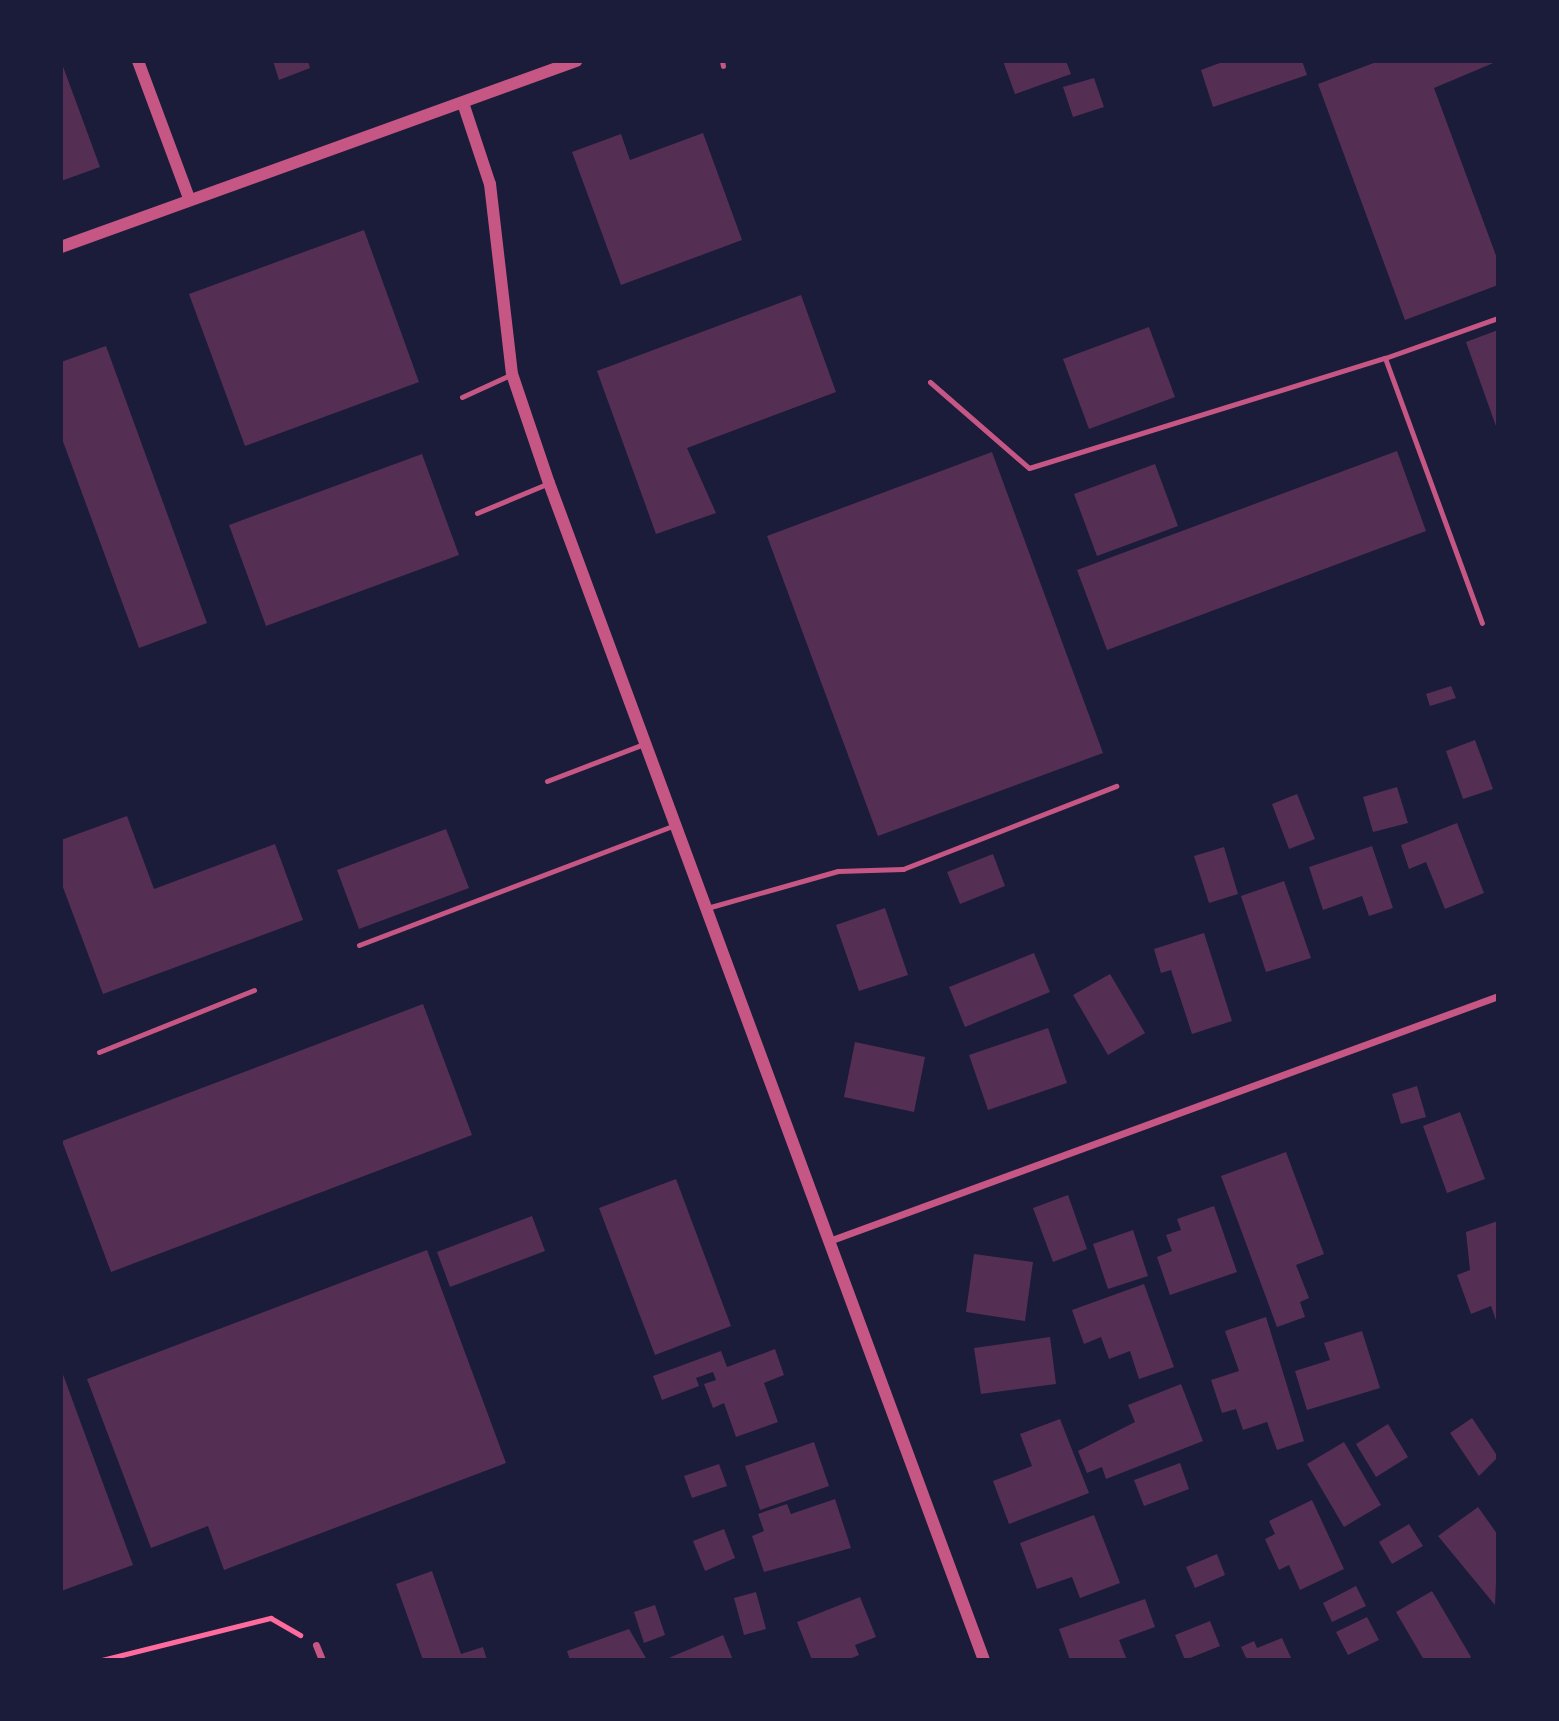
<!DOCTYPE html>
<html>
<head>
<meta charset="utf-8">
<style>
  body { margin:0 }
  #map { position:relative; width:1559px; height:1721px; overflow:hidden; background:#1b1b3a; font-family:"DejaVu Sans",sans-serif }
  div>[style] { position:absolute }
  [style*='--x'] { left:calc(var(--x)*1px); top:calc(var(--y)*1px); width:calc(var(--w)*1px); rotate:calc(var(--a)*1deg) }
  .building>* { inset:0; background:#542f53 }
  .path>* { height:4.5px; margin:-2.25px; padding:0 2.25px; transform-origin:2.25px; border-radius:2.25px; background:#ff6b9d }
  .service>* { height:5px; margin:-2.5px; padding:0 2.5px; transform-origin:2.5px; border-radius:2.5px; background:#c65784 }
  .minor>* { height:7px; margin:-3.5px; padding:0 3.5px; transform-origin:3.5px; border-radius:3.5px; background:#c65784 }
  .tertiary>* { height:12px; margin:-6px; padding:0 6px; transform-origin:6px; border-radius:6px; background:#c65784 }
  span { translate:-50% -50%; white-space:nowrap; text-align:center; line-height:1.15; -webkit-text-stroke:7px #1b1b3a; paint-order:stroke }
  .frame { position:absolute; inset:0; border:63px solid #1b1b3a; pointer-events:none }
</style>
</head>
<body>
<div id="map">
  <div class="building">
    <div style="clip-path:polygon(61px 61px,100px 167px,61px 181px)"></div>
    <div style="clip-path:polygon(273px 61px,308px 61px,310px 68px,279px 80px)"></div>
    <div style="clip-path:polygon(1003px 61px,1066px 61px,1071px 74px,1015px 94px)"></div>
    <div style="clip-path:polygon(1225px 61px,1302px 61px,1307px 75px,1213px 107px,1201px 70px)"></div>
    <div style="clip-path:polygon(1379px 61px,1498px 61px,1434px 88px,1498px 261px,1498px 285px,1405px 320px,1318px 84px)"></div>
    <div style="clip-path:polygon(1094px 78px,1104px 107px,1073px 117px,1063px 87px)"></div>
    <div style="clip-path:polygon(703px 133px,742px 240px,621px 285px,572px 152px,621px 134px,630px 160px)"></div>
    <div style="clip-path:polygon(364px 230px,419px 382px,245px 446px,189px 294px)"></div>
    <div style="clip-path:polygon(801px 295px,836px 392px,687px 448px,716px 513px,656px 534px,597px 371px)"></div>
    <div style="clip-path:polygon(1149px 327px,1175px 397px,1089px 429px,1063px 359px)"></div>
    <div style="clip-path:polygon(1498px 330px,1498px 428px,1497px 429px,1466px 342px)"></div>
    <div style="clip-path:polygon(106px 346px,207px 623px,139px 648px,61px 436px,61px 362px)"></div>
    <div style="clip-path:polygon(1397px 451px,1426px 531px,1107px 650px,1077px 570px)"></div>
    <div style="clip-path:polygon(992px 452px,1103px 753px,878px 836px,767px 536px)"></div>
    <div style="clip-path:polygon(422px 454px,459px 555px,266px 626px,229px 525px)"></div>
    <div style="clip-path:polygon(1155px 464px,1178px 526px,1097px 556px,1074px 494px)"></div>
    <div style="clip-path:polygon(1451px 686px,1456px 698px,1430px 706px,1426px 694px)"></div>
    <div style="clip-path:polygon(1475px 740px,1493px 789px,1463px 799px,1446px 751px)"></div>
    <div style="clip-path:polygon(1397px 787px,1408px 823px,1373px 832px,1363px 797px)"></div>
    <div style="clip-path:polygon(1297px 794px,1315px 839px,1289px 849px,1272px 804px)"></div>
    <div style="clip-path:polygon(127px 816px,154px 889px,275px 844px,303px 920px,103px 994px,61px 882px,61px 840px)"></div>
    <div style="clip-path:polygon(1457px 823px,1484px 893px,1445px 909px,1426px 862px,1409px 869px,1401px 845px)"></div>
    <div style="clip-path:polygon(446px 829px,469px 888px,359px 929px,337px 870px)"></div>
    <div style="clip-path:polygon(1372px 846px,1393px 908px,1369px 916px,1362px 896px,1323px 910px,1309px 867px)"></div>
    <div style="clip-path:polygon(1224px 847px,1238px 894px,1209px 903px,1194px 856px)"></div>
    <div style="clip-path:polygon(993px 854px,1005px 886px,960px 904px,947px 872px)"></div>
    <div style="clip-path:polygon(1284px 881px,1311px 958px,1266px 972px,1241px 896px)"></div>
    <div style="clip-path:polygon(885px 908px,908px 975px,859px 991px,836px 925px)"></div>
    <div style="clip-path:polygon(1204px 933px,1232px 1021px,1192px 1034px,1171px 970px,1161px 973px,1154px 949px)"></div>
    <div style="clip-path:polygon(1034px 953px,1050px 992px,965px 1027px,949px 987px)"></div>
    <div style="clip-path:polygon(1110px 974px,1145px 1033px,1108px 1055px,1073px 995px)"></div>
    <div style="clip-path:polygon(423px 1004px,472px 1135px,111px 1272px,62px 1141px)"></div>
    <div style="clip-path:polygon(1048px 1028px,1067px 1083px,988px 1110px,969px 1055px)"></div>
    <div style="clip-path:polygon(855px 1042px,925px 1057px,914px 1112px,844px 1097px)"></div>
    <div style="clip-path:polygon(1417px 1086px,1426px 1117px,1401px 1124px,1392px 1094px)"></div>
    <div style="clip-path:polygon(1460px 1112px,1485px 1179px,1447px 1193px,1423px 1126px)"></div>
    <div style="clip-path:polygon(1286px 1152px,1324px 1254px,1296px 1265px,1309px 1298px,1300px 1302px,1305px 1317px,1277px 1327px,1221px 1176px)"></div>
    <div style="clip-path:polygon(676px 1179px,731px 1326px,655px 1355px,599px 1208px)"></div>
    <div style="clip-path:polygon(1068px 1195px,1087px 1249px,1053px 1262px,1033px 1208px)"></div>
    <div style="clip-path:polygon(1214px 1206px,1237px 1272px,1170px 1295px,1157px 1257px,1172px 1251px,1166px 1235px,1181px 1230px,1177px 1219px)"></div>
    <div style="clip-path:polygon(532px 1216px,545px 1251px,450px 1287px,437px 1252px)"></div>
    <div style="clip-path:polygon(1498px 1221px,1498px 1323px,1497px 1323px,1491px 1306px,1471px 1314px,1457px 1275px,1470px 1270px,1466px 1232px)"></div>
    <div style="clip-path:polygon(1133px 1230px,1148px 1276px,1108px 1289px,1093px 1244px)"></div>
    <div style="clip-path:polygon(427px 1250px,506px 1463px,224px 1570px,208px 1526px,151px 1548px,87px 1379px)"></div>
    <div style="clip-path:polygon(974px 1254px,1033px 1262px,1025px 1321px,966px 1312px)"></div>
    <div style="clip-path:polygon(1144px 1284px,1174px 1367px,1139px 1379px,1130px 1351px,1109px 1359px,1101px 1337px,1084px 1344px,1072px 1310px)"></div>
    <div style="clip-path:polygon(1266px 1317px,1304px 1441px,1277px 1450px,1267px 1422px,1243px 1430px,1236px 1409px,1222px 1413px,1211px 1380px,1239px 1371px,1225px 1331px)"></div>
    <div style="clip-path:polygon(1362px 1331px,1380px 1388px,1307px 1410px,1295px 1371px,1330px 1360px,1324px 1343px)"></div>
    <div style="clip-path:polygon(1050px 1337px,1056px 1384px,981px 1394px,974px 1348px)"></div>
    <div style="clip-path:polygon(775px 1349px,784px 1375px,764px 1383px,778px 1422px,736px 1437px,724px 1403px,713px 1408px,704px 1384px,716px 1380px,713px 1372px,696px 1378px,699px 1386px,662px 1400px,653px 1376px,721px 1351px,727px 1367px)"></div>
    <div style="clip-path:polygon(61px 1369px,133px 1565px,61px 1591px)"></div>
    <div style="clip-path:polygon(1181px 1384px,1203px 1441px,1106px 1479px,1102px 1467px,1087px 1473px,1078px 1451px,1135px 1422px,1128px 1405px)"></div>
    <div style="clip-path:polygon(1472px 1418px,1498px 1457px,1479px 1476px,1450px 1433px)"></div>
    <div style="clip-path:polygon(1060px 1419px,1089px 1493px,1009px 1524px,993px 1481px,1032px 1466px,1020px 1434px)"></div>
    <div style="clip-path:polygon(1388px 1424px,1408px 1457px,1376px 1477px,1356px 1444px)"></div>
    <div style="clip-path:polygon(814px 1442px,829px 1486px,760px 1510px,745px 1466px)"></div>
    <div style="clip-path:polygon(1344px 1442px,1381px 1505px,1344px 1527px,1307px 1464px)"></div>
    <div style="clip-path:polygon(1180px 1463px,1189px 1489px,1144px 1506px,1134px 1480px)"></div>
    <div style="clip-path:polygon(719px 1464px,727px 1486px,692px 1498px,684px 1476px)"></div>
    <div style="clip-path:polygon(835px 1499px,851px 1548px,764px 1572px,752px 1536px,764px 1531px,758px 1514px,787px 1504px,791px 1514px)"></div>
    <div style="clip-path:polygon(1312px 1500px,1344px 1569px,1300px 1590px,1289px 1565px,1279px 1570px,1265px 1539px,1275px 1534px,1269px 1521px)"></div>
    <div style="clip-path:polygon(1478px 1507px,1498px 1535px,1495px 1605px,1438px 1536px)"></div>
    <div style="clip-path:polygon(1094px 1515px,1120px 1583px,1080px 1598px,1072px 1577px,1037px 1589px,1020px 1543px)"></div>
    <div style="clip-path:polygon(1409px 1524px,1423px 1546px,1392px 1564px,1379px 1542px)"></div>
    <div style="clip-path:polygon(724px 1529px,735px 1558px,705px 1571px,693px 1541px)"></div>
    <div style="clip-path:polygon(1217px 1554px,1225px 1575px,1195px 1588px,1186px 1567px)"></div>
    <div style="clip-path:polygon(432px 1571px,461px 1654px,483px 1647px,487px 1660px,423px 1660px,396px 1584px)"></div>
    <div style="clip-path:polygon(1356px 1586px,1366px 1606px,1332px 1622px,1323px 1603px)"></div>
    <div style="clip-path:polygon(1432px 1591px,1471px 1657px,1467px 1660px,1424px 1660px,1396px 1612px)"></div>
    <div style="clip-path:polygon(756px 1592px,766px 1629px,744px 1635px,734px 1598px)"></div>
    <div style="clip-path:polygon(860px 1597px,876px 1637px,855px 1645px,859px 1655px,847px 1660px,812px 1660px,797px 1622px)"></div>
    <div style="clip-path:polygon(1145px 1599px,1155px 1627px,1119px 1640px,1127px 1660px,1070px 1660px,1059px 1629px)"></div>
    <div style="clip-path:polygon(655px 1605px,665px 1635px,644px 1643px,634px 1612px)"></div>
    <div style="clip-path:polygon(1367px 1617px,1379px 1640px,1348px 1655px,1336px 1632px)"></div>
    <div style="clip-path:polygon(1210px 1621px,1220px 1646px,1185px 1660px,1175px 1635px)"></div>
    <div style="clip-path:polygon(629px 1629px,647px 1660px,570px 1660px,567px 1651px)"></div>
    <div style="clip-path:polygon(723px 1635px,733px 1660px,664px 1660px)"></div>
    <div style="clip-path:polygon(1282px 1638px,1292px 1660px,1247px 1660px,1241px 1647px,1254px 1641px,1257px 1648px)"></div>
  </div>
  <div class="path">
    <div style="--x:102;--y:1660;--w:174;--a:-14"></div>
    <div style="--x:271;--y:1618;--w:34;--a:30"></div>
  </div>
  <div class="service">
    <div style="--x:722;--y:61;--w:5;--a:79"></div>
    <div style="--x:1385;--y:358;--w:120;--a:-19.5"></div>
    <div style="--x:930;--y:382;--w:131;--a:41"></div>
    <div style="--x:1029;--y:468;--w:373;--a:-17.2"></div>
    <div style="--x:1385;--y:358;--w:282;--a:69.9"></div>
    <div style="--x:462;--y:397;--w:55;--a:-24.7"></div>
    <div style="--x:477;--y:513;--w:78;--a:-22.6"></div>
    <div style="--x:547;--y:781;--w:104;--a:-20.9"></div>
    <div style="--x:707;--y:908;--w:136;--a:-15.8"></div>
    <div style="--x:838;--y:871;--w:65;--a:-1.8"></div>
    <div style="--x:903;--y:869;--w:229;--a:-21.3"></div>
    <div style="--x:359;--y:945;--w:338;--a:-20.8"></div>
    <div style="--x:99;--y:1052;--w:167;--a:-21.8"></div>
  </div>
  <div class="minor">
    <div style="--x:829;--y:1241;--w:712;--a:-20.11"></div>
    <div style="--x:316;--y:1645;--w:16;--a:68"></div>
  </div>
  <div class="tertiary">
    <div style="--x:138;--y:61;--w:146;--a:69.6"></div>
    <div style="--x:464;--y:106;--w:82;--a:71.6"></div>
    <div style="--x:490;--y:184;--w:191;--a:83.4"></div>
    <div style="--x:512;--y:374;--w:115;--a:71.3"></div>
    <div style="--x:549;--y:483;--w:1255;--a:69.72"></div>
    <div style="--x:61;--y:247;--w:548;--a:-19.86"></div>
  </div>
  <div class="frame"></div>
</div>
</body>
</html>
